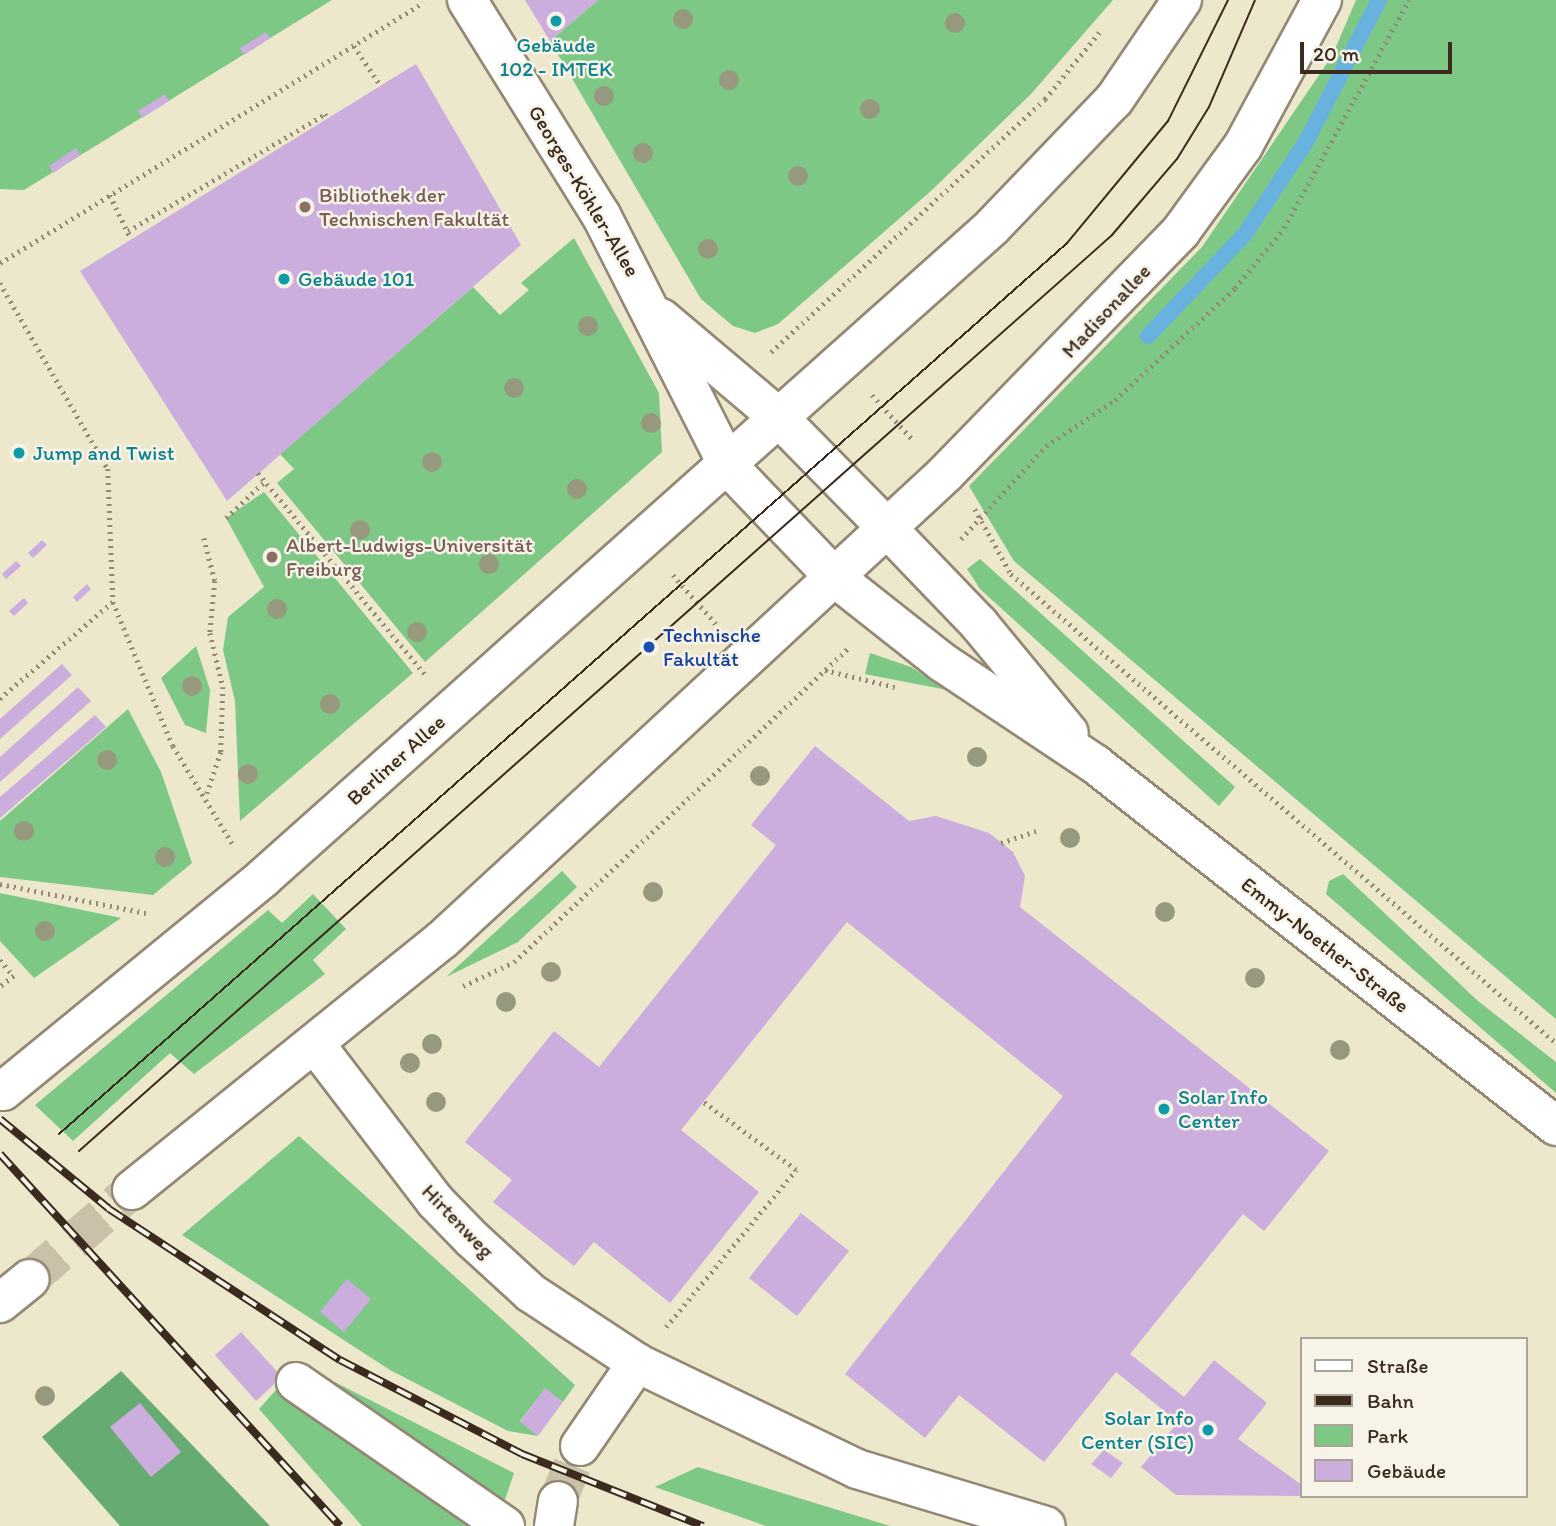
<!DOCTYPE html>
<html>
<head>
<meta charset="utf-8">
<style>
  body { margin:0 }
  #map { position:relative; width:1556px; height:1526px; overflow:hidden; background:#ede7cc; font-family:Itim,sans-serif }
  div>[style] { position:absolute }
  [style*='--x'] { left:calc(var(--x)*1px); top:calc(var(--y)*1px); width:calc(var(--w)*1px); rotate:calc(var(--a)*1deg) }
  .green>* { inset:0; background:#7ec885 }
  .forest>* { inset:0; background:#66ac72 }
  .stream>* { height:16px; margin:-8px; padding:0 8px; transform-origin:8px; border-radius:8px; background:#68b2e0 }
  .building>* { inset:0; background:#cbaedd }
  .minor-tunnel>* { height:38px; margin-top:-19px; transform-origin:0; background:repeating-linear-gradient(90deg,#c9c1a9 0 38px,transparent 0 57px) }
  .major-tunnel>* { height:38px; margin-top:-19px; transform-origin:0; background:repeating-linear-gradient(90deg,#c9c1a9 0 38px,transparent 0 57px) }
  .path>* { height:4.5px; margin-top:-2.25px; transform-origin:0; background:repeating-linear-gradient(90deg,#948875 0 2px,transparent 0 7px) }
  .roads { filter:drop-shadow(2px 0 #948875) drop-shadow(-2px 0 #948875) drop-shadow(0 2px #948875) drop-shadow(0 -2px #948875) }
  .minor>* { height:38px; margin:-19px; padding:0 19px; transform-origin:19px; border-radius:19px; background:#fff }
  .major>* { height:38px; margin:-19px; padding:0 19px; transform-origin:19px; border-radius:19px; background:#fff }
  .tram>* { height:2px; margin:-1px; padding:0 1px; transform-origin:1px; border-radius:1px; background:#3b2a1e }
  .rail>* { height:8px; margin-top:-4px; transform-origin:0; background:repeating-linear-gradient(90deg,#f7f3e8 0 16px,#3b2a1e 0 32px); box-sizing:border-box; border-block:2px solid #3b2a1e }
  .trees>* { width:20px; height:20px; margin:-10px; border-radius:50%; background:#96997d }
  .dots>* { width:19px; height:19px; translate:-50% -50%; box-sizing:border-box; border:4px solid #f7f3e8; border-radius:50% }
  span { translate:-50% -50%; white-space:nowrap; text-align:center; line-height:1.15; -webkit-text-stroke:5px #f7f3e8; paint-order:stroke }
  .culture-label { font-size:21px; color:#0d838f }
  .left { translate:0 -50%; text-align:left }
  .right { translate:-100% -50%; text-align:right }
  .street-label { font-size:21px; color:#3b2a1e }
  .education-label { font-size:21px; color:#785e54 }
  .transit-label { font-size:21px; color:#164399 }
  .legend { position:absolute; left:1300px; top:1337px; width:228px; height:161px; box-sizing:border-box; background:#f7f3e8; border:2px solid #aca397; margin:0; padding:9px 12px; list-style:none; font-size:21px; color:#3b2a1e }
  .legend li { display:flex; align-items:center; gap:14px; height:35px }
  .legend b { width:35px; border:2px solid #aca397 }
  .scale { position:absolute; left:1300px; top:42px; width:152px; height:32px; box-sizing:border-box; border:4px solid #3b2a1e; border-top:0; padding-left:9px; font-size:21px; line-height:24px; white-space:nowrap; color:#3b2a1e; -webkit-text-stroke:5px #f7f3e8; paint-order:stroke }
</style>
</head>
<body>
<div id="map">
  <div class="green">
    <div style="clip-path:polygon(0 0,332px 0,24px 190px,0 189px)"></div>
    <div style="clip-path:polygon(598px 0,1113px 0,1031px 94px,931px 191px,778px 324px,755px 333px,733px 326px,701px 299px,550px 41px)"></div>
    <div style="clip-path:polygon(1356px 0,1556px 0,1556px 1019px,1014px 561px,969px 486px,1202px 247px,1332px 56px)"></div>
    <div style="clip-path:polygon(574px 238px,659px 393px,662px 452px,425px 662px,277px 483px,294px 469px,280px 454px,473px 287px,500px 315px,529px 290px,521px 283px)"></div>
    <div style="clip-path:polygon(264px 492px,413px 673px,240px 821px,235px 701px,223px 650px,228px 617px,264px 587px,226px 518px)"></div>
    <div style="clip-path:polygon(980px 559px,1235px 787px,1219px 806px,980px 589px,967px 569px)"></div>
    <div style="clip-path:polygon(196px 646px,210px 690px,206px 733px,185px 725px,161px 678px)"></div>
    <div style="clip-path:polygon(870px 653px,911px 667px,947px 690px,865px 674px)"></div>
    <div style="clip-path:polygon(128px 709px,161px 772px,192px 863px,153px 895px,0 877px,0 821px)"></div>
    <div style="clip-path:polygon(562px 871px,577px 887px,518px 942px,446px 977px)"></div>
    <div style="clip-path:polygon(1343px 874px,1478px 1001px,1556px 1062px,1556px 1093px,1326px 894px,1329px 881px)"></div>
    <div style="clip-path:polygon(0 893px,121px 918px,34px 978px,0 941px)"></div>
    <div style="clip-path:polygon(313px 894px,346px 929px,313px 960px,325px 974px,194px 1074px,170px 1053px,73px 1141px,35px 1105px,268px 910px,282px 923px)"></div>
    <div style="clip-path:polygon(299px 1136px,575px 1385px,563px 1402px,545px 1389px,520px 1421px,538px 1436px,508px 1431px,390px 1370px,182px 1235px)"></div>
    <div style="clip-path:polygon(299px 1364px,514px 1473px,496px 1526px,362px 1526px,259px 1409px)"></div>
    <div style="clip-path:polygon(698px 1467px,890px 1526px,766px 1526px,655px 1487px)"></div>
  </div>
  <div class="forest">
    <div style="clip-path:polygon(121px 1371px,270px 1526px,120px 1526px,42px 1437px)"></div>
  </div>
  <div class="stream">
    <div style="--x:1148;--y:336;--w:141;--a:-46.4"></div>
    <div style="--x:1245;--y:234;--w:110;--a:-56.5"></div>
    <div style="--x:1306;--y:142;--w:160;--a:-62.8"></div>
  </div>
  <div class="building">
    <div style="clip-path:polygon(525px 0,598px 0,550px 41px)"></div>
    <div style="clip-path:polygon(266px 32px,270px 38px,244px 55px,240px 48px)"></div>
    <div style="clip-path:polygon(416px 64px,521px 245px,227px 501px,80px 271px)"></div>
    <div style="clip-path:polygon(165px 94px,169px 101px,142px 118px,138px 111px)"></div>
    <div style="clip-path:polygon(76px 148px,80px 155px,53px 173px,49px 166px)"></div>
    <div style="clip-path:polygon(42px 540px,47px 545px,33px 558px,28px 553px)"></div>
    <div style="clip-path:polygon(16px 561px,21px 566px,6px 579px,2px 574px)"></div>
    <div style="clip-path:polygon(87px 584px,91px 589px,77px 602px,73px 597px)"></div>
    <div style="clip-path:polygon(24px 598px,28px 603px,14px 616px,9px 611px)"></div>
    <div style="clip-path:polygon(62px 664px,72px 675px,0 739px,0 719px)"></div>
    <div style="clip-path:polygon(78px 687px,91px 701px,0 782px,0 757px)"></div>
    <div style="clip-path:polygon(95px 715px,106px 727px,0 818px,0 797px)"></div>
    <div style="clip-path:polygon(815px 746px,909px 821px,936px 816px,989px 833px,1013px 852px,1025px 876px,1020px 907px,1329px 1151px,1264px 1231px,1243px 1214px,1130px 1354px,1184px 1397px,1214px 1360px,1267px 1403px,1238px 1439px,1302px 1485px,1302px 1496px,1176px 1495px,1141px 1467px,1178px 1422px,1116px 1372px,1044px 1462px,959px 1395px,925px 1438px,845px 1374px,1063px 1096px,847px 922px,681px 1130px,759px 1192px,670px 1303px,594px 1242px,574px 1266px,493px 1202px,512px 1180px,465px 1142px,554px 1031px,599px 1067px,776px 845px,751px 825px)"></div>
    <div style="clip-path:polygon(801px 1213px,849px 1251px,797px 1316px,749px 1278px)"></div>
    <div style="clip-path:polygon(347px 1279px,371px 1299px,344px 1332px,320px 1312px)"></div>
    <div style="clip-path:polygon(241px 1332px,282px 1377px,256px 1401px,215px 1355px)"></div>
    <div style="clip-path:polygon(545px 1388px,563px 1402px,538px 1436px,520px 1422px)"></div>
    <div style="clip-path:polygon(140px 1403px,181px 1452px,151px 1477px,110px 1427px)"></div>
    <div style="clip-path:polygon(1104px 1450px,1123px 1463px,1111px 1478px,1091px 1464px)"></div>
  </div>
  <div class="minor-tunnel">
    <div style="--x:558;--y:1501;--w:59;--a:-68.2"></div>
  </div>
  <div class="major-tunnel">
    <div style="--x:30;--y:1279;--w:135;--a:-41.1"></div>
  </div>
  <div class="path">
    <div style="--x:354;--y:46;--w:48;--a:56"></div>
    <div style="--x:110;--y:195;--w:49;--a:64.5"></div>
    <div style="--x:128;--y:231;--w:229;--a:-30.7"></div>
    <div style="--x:325;--y:114;--w:6;--a:59"></div>
    <div style="--x:0;--y:263;--w:497;--a:-31.6"></div>
    <div style="--x:0;--y:283;--w:215;--a:59.9"></div>
    <div style="--x:108;--y:469;--w:133;--a:87.8"></div>
    <div style="--x:113;--y:602;--w:149;--a:139.4"></div>
    <div style="--x:771;--y:352;--w:373;--a:-42.7"></div>
    <div style="--x:1045;--y:99;--w:90;--a:-50.8"></div>
    <div style="--x:872;--y:395;--w:61;--a:47.7"></div>
    <div style="--x:258;--y:473;--w:261;--a:50.3"></div>
    <div style="--x:975;--y:509;--w:74;--a:61"></div>
    <div style="--x:1011;--y:574;--w:719;--a:40.71"></div>
    <div style="--x:226;--y:518;--w:52;--a:-43.5"></div>
    <div style="--x:204;--y:538;--w:44;--a:75.7"></div>
    <div style="--x:215;--y:581;--w:52;--a:95.5"></div>
    <div style="--x:210;--y:633;--w:56;--a:76.5"></div>
    <div style="--x:223;--y:687;--w:65;--a:91.8"></div>
    <div style="--x:221;--y:752;--w:44;--a:108.4"></div>
    <div style="--x:961;--y:539;--w:126;--a:-47.6"></div>
    <div style="--x:1046;--y:446;--w:83;--a:-33.7"></div>
    <div style="--x:1115;--y:400;--w:164;--a:-43"></div>
    <div style="--x:1235;--y:288;--w:77;--a:-50.8"></div>
    <div style="--x:1284;--y:228;--w:260;--a:-61.3"></div>
    <div style="--x:673;--y:575;--w:65;--a:48.7"></div>
    <div style="--x:113;--y:602;--w:156;--a:67.4"></div>
    <div style="--x:173;--y:746;--w:114;--a:58.7"></div>
    <div style="--x:825;--y:670;--w:72;--a:13.7"></div>
    <div style="--x:1001;--y:843;--w:39;--a:-19"></div>
    <div style="--x:0;--y:884;--w:149;--a:11.2"></div>
    <div style="--x:0;--y:960;--w:21;--a:49"></div>
    <div style="--x:14;--y:976;--w:18;--a:142"></div>
    <div style="--x:463;--y:986;--w:56;--a:-25.2"></div>
    <div style="--x:514;--y:962;--w:461;--a:-43.2"></div>
    <div style="--x:666;--y:1327;--w:204;--a:-50.4"></div>
    <div style="--x:796;--y:1170;--w:115;--a:-143.8"></div>
  </div>
  <div class="roads">
    <div class="minor">
      <div style="--x:467;--y:0;--w:253;--a:58.1"></div>
      <div style="--x:601;--y:215;--w:283;--a:63.1"></div>
      <div style="--x:661;--y:318;--w:153;--a:40.2"></div>
      <div style="--x:886;--y:527;--w:134;--a:46.2"></div>
      <div style="--x:979;--y:624;--w:141;--a:50.5"></div>
      <div style="--x:833;--y:576;--w:139;--a:38.3"></div>
      <div style="--x:942;--y:662;--w:184;--a:33.7"></div>
      <div style="--x:1095;--y:764;--w:586;--a:38.14"></div>
      <div style="--x:315;--y:1044;--w:198;--a:52.6"></div>
      <div style="--x:435;--y:1201;--w:53;--a:45.8"></div>
      <div style="--x:472;--y:1239;--w:80;--a:42.5"></div>
      <div style="--x:531;--y:1293;--w:127;--a:33.4"></div>
      <div style="--x:637;--y:1363;--w:244;--a:25.7"></div>
      <div style="--x:857;--y:1469;--w:197;--a:16.8"></div>
      <div style="--x:296;--y:1382;--w:254;--a:34.6"></div>
      <div style="--x:580;--y:1446;--w:101;--a:-55.5"></div>
      <div style="--x:554;--y:1526;--w:25;--a:-81"></div>
    </div>
    <div class="major">
      <div style="--x:778;--y:417;--w:154;--a:45.5"></div>
      <div style="--x:729;--y:467;--w:151;--a:46.3"></div>
      <div style="--x:3;--y:1091;--w:336;--a:-39.3"></div>
      <div style="--x:263;--y:878;--w:977;--a:-41.76"></div>
      <div style="--x:992;--y:227;--w:176;--a:-46.2"></div>
      <div style="--x:1114;--y:100;--w:121;--a:-55.8"></div>
      <div style="--x:132;--y:1190;--w:398;--a:-38.9"></div>
      <div style="--x:442;--y:940;--w:686;--a:-42.81"></div>
      <div style="--x:945;--y:474;--w:339;--a:-45.8"></div>
      <div style="--x:1181;--y:231;--w:105;--a:-53.9"></div>
      <div style="--x:1243;--y:146;--w:166;--a:-61.6"></div>
      <div style="--x:0;--y:1303;--w:38;--a:-39"></div>
    </div>
  </div>
  <div class="tram">
    <div style="--x:59;--y:1134;--w:1345;--a:-41.47"></div>
    <div style="--x:1067;--y:243;--w:158;--a:-50.4"></div>
    <div style="--x:1168;--y:121;--w:135;--a:-63.6"></div>
    <div style="--x:79;--y:1151;--w:1381;--a:-41.56"></div>
    <div style="--x:1112;--y:235;--w:100;--a:-49.5"></div>
    <div style="--x:1177;--y:159;--w:61;--a:-58.4"></div>
    <div style="--x:1209;--y:107;--w:116;--a:-66.7"></div>
  </div>
  <div class="rail">
    <div style="--x:0;--y:1119;--w:141;--a:39.5"></div>
    <div style="--x:109;--y:1209;--w:276;--a:33.2"></div>
    <div style="--x:340;--y:1360;--w:205;--a:27.3"></div>
    <div style="--x:522;--y:1454;--w:195;--a:21.7"></div>
    <div style="--x:0;--y:1154;--w:504;--a:47.57"></div>
  </div>
  <div class="trees">
    <div style="left:683px;top:19px"></div>
    <div style="left:955px;top:23px"></div>
    <div style="left:729px;top:80px"></div>
    <div style="left:604px;top:96px"></div>
    <div style="left:870px;top:109px"></div>
    <div style="left:643px;top:153px"></div>
    <div style="left:798px;top:176px"></div>
    <div style="left:708px;top:249px"></div>
    <div style="left:588px;top:326px"></div>
    <div style="left:514px;top:388px"></div>
    <div style="left:651px;top:423px"></div>
    <div style="left:432px;top:462px"></div>
    <div style="left:577px;top:489px"></div>
    <div style="left:360px;top:530px"></div>
    <div style="left:489px;top:564px"></div>
    <div style="left:277px;top:609px"></div>
    <div style="left:417px;top:632px"></div>
    <div style="left:192px;top:686px"></div>
    <div style="left:330px;top:704px"></div>
    <div style="left:977px;top:757px"></div>
    <div style="left:107px;top:760px"></div>
    <div style="left:248px;top:774px"></div>
    <div style="left:760px;top:776px"></div>
    <div style="left:24px;top:831px"></div>
    <div style="left:1070px;top:838px"></div>
    <div style="left:165px;top:857px"></div>
    <div style="left:653px;top:892px"></div>
    <div style="left:1165px;top:912px"></div>
    <div style="left:45px;top:931px"></div>
    <div style="left:551px;top:972px"></div>
    <div style="left:1255px;top:978px"></div>
    <div style="left:506px;top:1002px"></div>
    <div style="left:432px;top:1044px"></div>
    <div style="left:1340px;top:1050px"></div>
    <div style="left:410px;top:1063px"></div>
    <div style="left:436px;top:1102px"></div>
    <div style="left:45px;top:1396px"></div>
  </div>
  <div class="dots">
    <div style="left:556px;top:21px;background:#0f9aa8"></div>
    <div style="left:305px;top:207px;background:#8d6e63"></div>
    <div style="left:284px;top:279px;background:#0f9aa8"></div>
    <div style="left:19px;top:453px;background:#0f9aa8"></div>
    <div style="left:272px;top:557px;background:#8d6e63"></div>
    <div style="left:649px;top:647px;background:#1a4fb4"></div>
    <div style="left:1164px;top:1109px;background:#0f9aa8"></div>
    <div style="left:1208px;top:1430px;background:#0f9aa8"></div>
  </div>
  <div class="culture-label">
    <span style="left:556px;top:57px">Gebäude<br>102 - IMTEK</span>
    <span class="left" style="left:298px;top:279px">Gebäude 101</span>
    <span class="left" style="left:33px;top:453px">Jump and Twist</span>
    <span class="left" style="left:1178px;top:1109px">Solar Info<br>Center</span>
    <span class="right" style="left:1194px;top:1430px">Solar Info<br>Center (SIC)</span>
  </div>
  <div class="street-label">
    <span style="left:584px;top:191px;rotate:59deg">Georges-Köhler-Allee</span>
    <span style="left:1106px;top:311px;rotate:-47deg">Madisonallee</span>
    <span style="left:396px;top:760px;rotate:-42deg">Berliner Allee</span>
    <span style="left:1325px;top:945px;rotate:38deg">Emmy-Noether-Straße</span>
    <span style="left:458px;top:1221px;rotate:46deg">Hirtenweg</span>
  </div>
  <div class="education-label">
    <span class="left" style="left:319px;top:207px">Bibliothek der<br>Technischen Fakultät</span>
    <span class="left" style="left:286px;top:557px">Albert-Ludwigs-Universität<br>Freiburg</span>
  </div>
  <div class="transit-label">
    <span class="left" style="left:663px;top:647px">Technische<br>Fakultät</span>
  </div>
  <ul class="legend">
  <li><b style="height:9px;background:#fff"></b>Straße</li>
  <li><b style="height:9px;background:#3b2a1e"></b>Bahn</li>
  <li><b style="height:19px;background:#7ec885"></b>Park</li>
  <li><b style="height:19px;background:#cbaedd"></b>Gebäude</li>
  </ul>
  <div class="scale">20 m</div>
</div>
</body>
</html>
